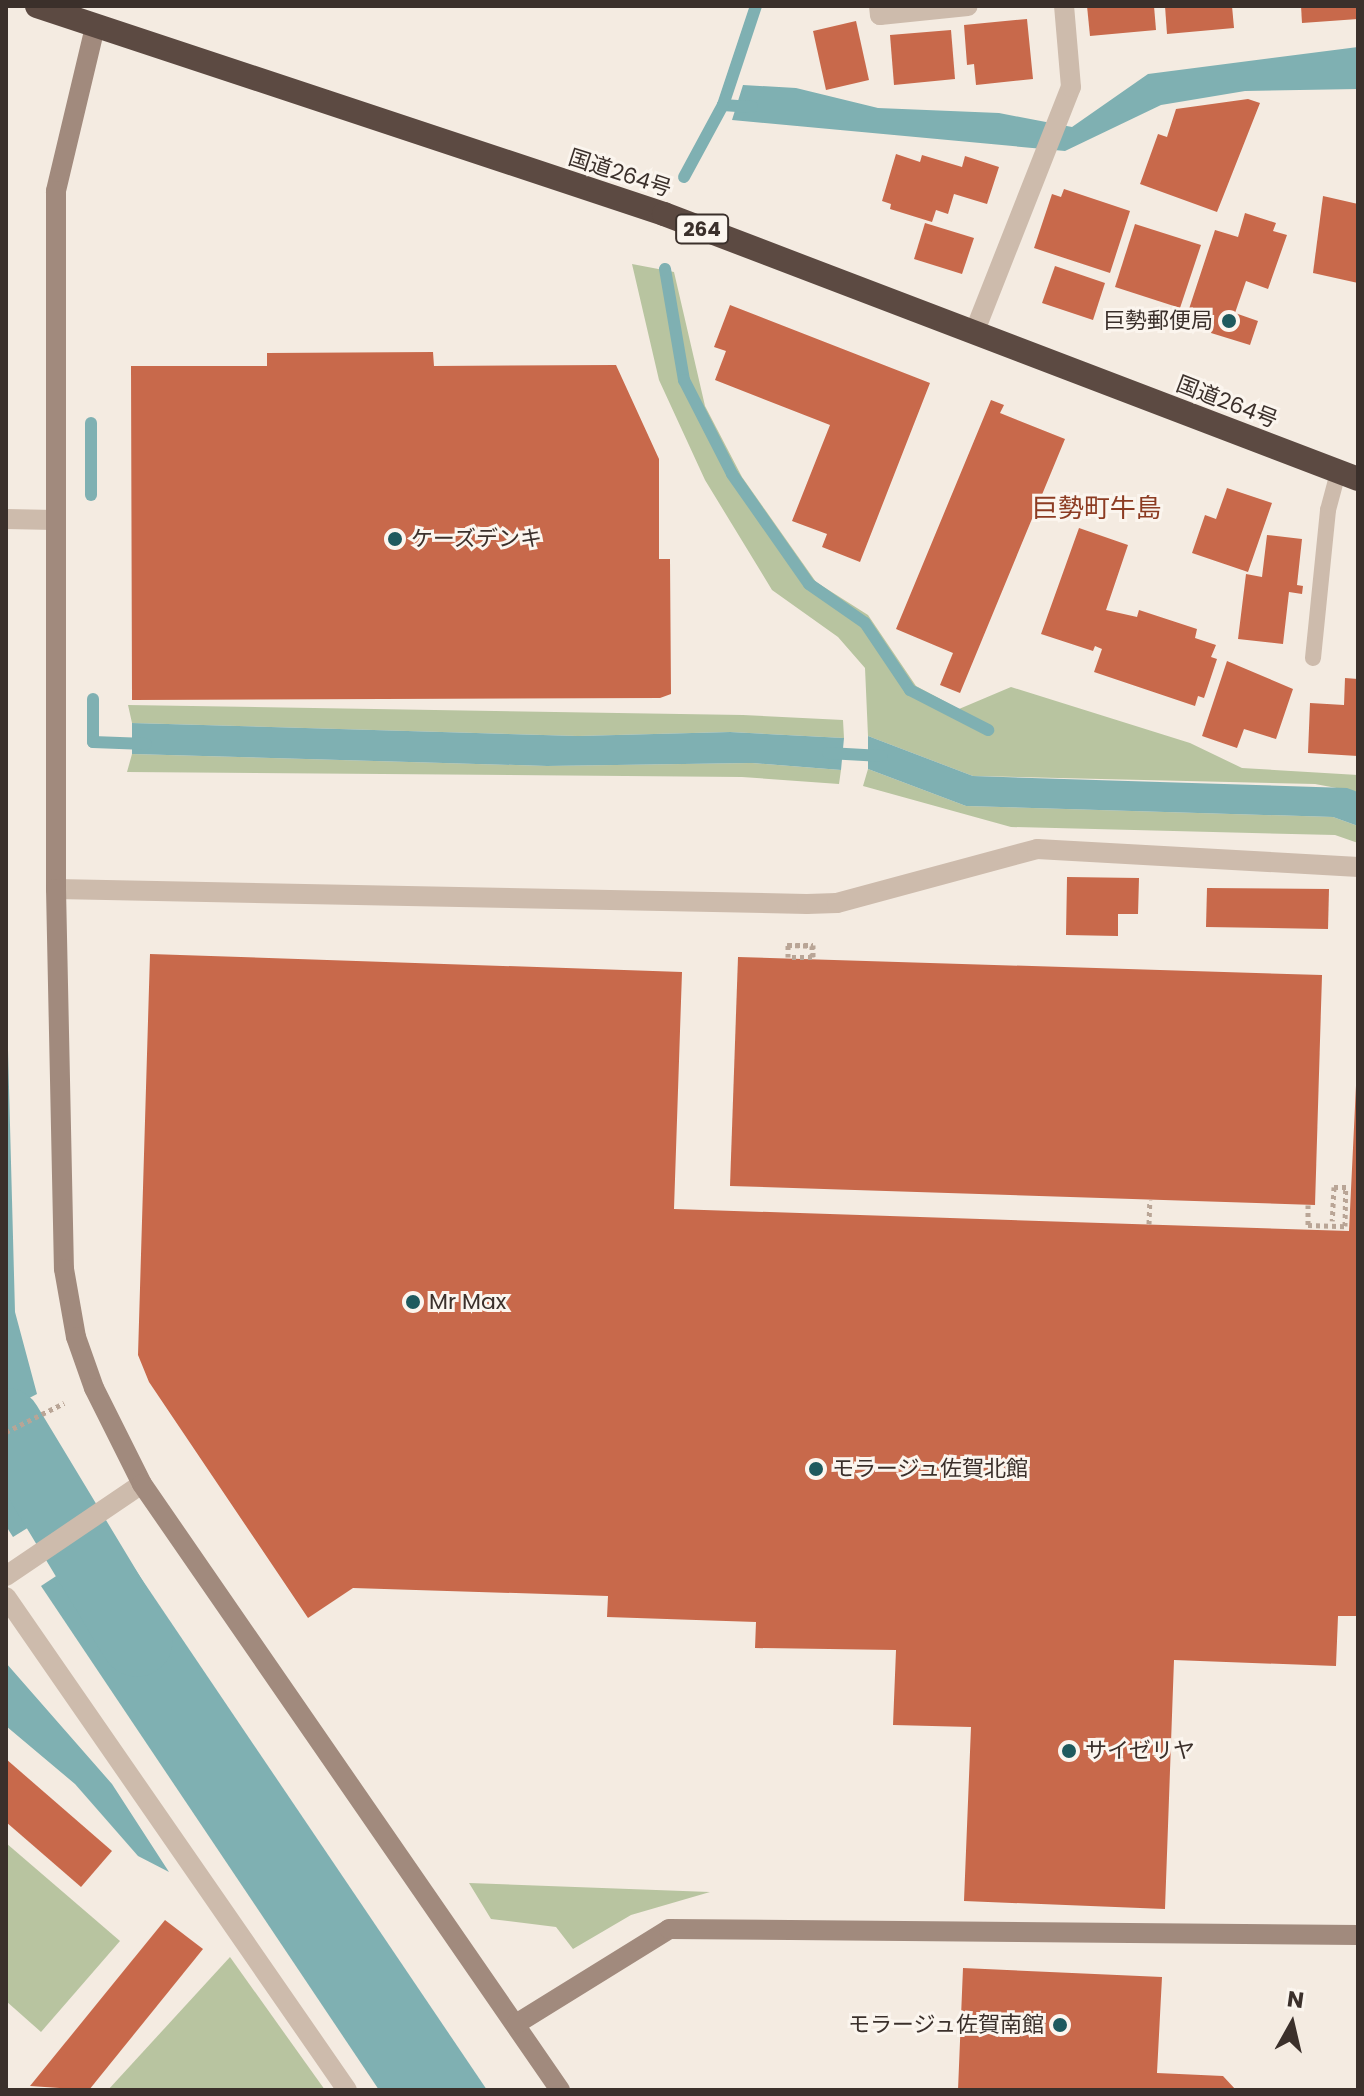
<!DOCTYPE html>
<html>
<head>
<meta charset="utf-8">
<style>
  body { margin:0 }
  #map { position:relative; width:1364px; height:2096px; overflow:hidden; background:#f4ebe1; font-family:Poppins,"Noto Sans JP",sans-serif }
  div>[style] { position:absolute }
  [style*='--x'] { left:calc(var(--x)*1px); top:calc(var(--y)*1px); width:calc(var(--w)*1px); rotate:calc(var(--a)*1deg) }
  .green>* { inset:0; background:#b8c4a0 }
  .water>* { inset:0; background:#7fb0b2 }
  .stream>* { height:12px; margin:-6px; padding:0 6px; transform-origin:6px; border-radius:6px; background:#7fb0b2 }
  .river>* { height:72px; margin:-36px; padding:0 36px; transform-origin:36px; border-radius:36px; background:#7fb0b2 }
  .building>* { inset:0; background:#c8694b }
  .path>* { height:5px; margin-top:-2.5px; transform-origin:0; background:repeating-linear-gradient(90deg,#b9a596 0 4px,transparent 0 8px) }
  .lane>* { height:16px; margin:-8px; padding:0 8px; transform-origin:8px; border-radius:8px; background:#cdbbac }
  .street>* { height:20px; margin:-10px; padding:0 10px; transform-origin:10px; border-radius:10px; background:#cdbbac }
  .secondary>* { height:20px; margin:-10px; padding:0 10px; transform-origin:10px; border-radius:10px; background:#a18a7d }
  .highway>* { height:24px; margin:-12px; padding:0 12px; transform-origin:12px; border-radius:12px; background:#5c4a42 }
  .dots>* { width:22px; height:22px; translate:-50% -50%; box-sizing:border-box; border:4px solid #fbf5ee; border-radius:50% }
  span { translate:-50% -50%; white-space:nowrap; text-align:center; line-height:1.15; -webkit-text-stroke:6px #fbf5ee; paint-order:stroke }
  .shield-label span { padding:2px 6px; background:#fbf5ee; border:2px solid; border-radius:6px; -webkit-text-stroke-width:0 }
  .shield-label { font-size:20px; color:#3b302b; font-weight:700 }
  .street-label { font-size:22px; color:#3b302b }
  .poi-label { font-size:22px; color:#3b302b }
  .right { translate:-100% -50%; text-align:right }
  .left { translate:0 -50%; text-align:left }
  .quarter-label { font-size:26px; color:#8c3b22 }
  .frame { position:absolute; inset:0; border:8px solid #3b302b; pointer-events:none }
  .north { position:absolute; left:1252px; top:1984px; width:80px; height:80px; -webkit-text-stroke:6px #fbf5ee; paint-order:stroke; rotate:8deg; font-size:22px; font-weight:700; line-height:32px; text-align:center; color:#3b302b }
  .north::after { content:''; display:block; margin:auto; width:28px; height:36px; background:#3b302b; clip-path:polygon(50% 0,100% 100%,50% 72%,0 100%) }
</style>
</head>
<body>
<div id="map">
  <div class="green">
    <div style="clip-path:polygon(632px 264px,674px 272px,705px 406px,742px 477px,816px 582px,868px 615px,916px 686px,959px 709px,1011px 687px,1190px 743px,1242px 768px,1358px 775px,1358px 792px,1315px 784px,973px 776px,868px 736px,865px 668px,838px 637px,772px 590px,705px 480px,659px 380px)"></div>
    <div style="clip-path:polygon(128px 705px,743px 715px,843px 720px,844px 738px,730px 732px,578px 736px,132px 723px)"></div>
    <div style="clip-path:polygon(132px 754px,547px 766px,752px 763px,841px 770px,839px 784px,742px 777px,127px 772px)"></div>
    <div style="clip-path:polygon(868px 769px,966px 806px,1333px 817px,1358px 826px,1358px 843px,1335px 835px,1011px 827px,863px 786px)"></div>
    <div style="clip-path:polygon(6px 1843px,120px 1941px,41px 2032px,6px 2001px)"></div>
    <div style="clip-path:polygon(469px 1883px,710px 1892px,631px 1915px,573px 1949px,556px 1927px,491px 1919px)"></div>
    <div style="clip-path:polygon(230px 1957px,325px 2090px,108px 2090px)"></div>
  </div>
  <div class="water">
    <div style="clip-path:polygon(1358px 47px,1358px 89px,1245px 91px,1161px 105px,1065px 151px,732px 120px,743px 85px,796px 88px,878px 108px,999px 113px,1072px 127px,1148px 74px)"></div>
    <div style="clip-path:polygon(132px 723px,578px 736px,730px 732px,844px 738px,841px 770px,752px 763px,547px 766px,132px 754px)"></div>
    <div style="clip-path:polygon(868px 736px,973px 776px,1347px 788px,1358px 792px,1358px 826px,1333px 817px,966px 806px,868px 769px)"></div>
    <div style="clip-path:polygon(6px 975px,15px 1312px,37px 1394px,6px 1410px)"></div>
    <div style="clip-path:polygon(42px 1430px,87px 1491px,13px 1537px,6px 1526px,6px 1451px)"></div>
    <div style="clip-path:polygon(114px 1538px,487px 2090px,379px 2090px,41px 1586px)"></div>
    <div style="clip-path:polygon(6px 1663px,112px 1784px,169px 1872px,138px 1856px,75px 1784px,6px 1726px)"></div>
  </div>
  <div class="stream">
    <div style="--x:723;--y:105;--w:29;--a:4"></div>
    <div style="--x:684;--y:177;--w:82;--a:-61.6"></div>
    <div style="--x:723;--y:105;--w:104;--a:-71.6"></div>
    <div style="--x:665;--y:269;--w:113;--a:80.3"></div>
    <div style="--x:684;--y:380;--w:106;--a:62.9"></div>
    <div style="--x:732;--y:474;--w:134;--a:55"></div>
    <div style="--x:809;--y:584;--w:68;--a:34.9"></div>
    <div style="--x:865;--y:623;--w:81;--a:56.1"></div>
    <div style="--x:910;--y:690;--w:88;--a:27.1"></div>
    <div style="--x:91;--y:423;--w:72;--a:90"></div>
    <div style="--x:93;--y:699;--w:43;--a:90"></div>
    <div style="--x:93;--y:742;--w:53;--a:2.2"></div>
    <div style="--x:828;--y:753;--w:54;--a:3.2"></div>
  </div>
  <div class="river">
    <div style="--x:6;--y:1424;--w:253;--a:58.9"></div>
  </div>
  <div class="building">
    <div style="clip-path:polygon(1087px 6px,1154px 6px,1156px 30px,1090px 36px)"></div>
    <div style="clip-path:polygon(1165px 6px,1232px 6px,1234px 28px,1167px 34px)"></div>
    <div style="clip-path:polygon(1301px 6px,1358px 6px,1358px 19px,1302px 23px)"></div>
    <div style="clip-path:polygon(1027px 19px,1033px 79px,976px 85px,974px 64px,967px 65px,964px 25px)"></div>
    <div style="clip-path:polygon(856px 21px,869px 80px,826px 90px,813px 31px)"></div>
    <div style="clip-path:polygon(951px 30px,955px 79px,894px 85px,890px 35px)"></div>
    <div style="clip-path:polygon(1248px 99px,1260px 103px,1217px 212px,1140px 184px,1158px 134px,1167px 137px,1176px 109px)"></div>
    <div style="clip-path:polygon(896px 154px,920px 162px,922px 155px,962px 167px,965px 156px,999px 167px,987px 204px,954px 194px,948px 214px,936px 210px,932px 222px,890px 209px,891px 204px,882px 201px)"></div>
    <div style="clip-path:polygon(1064px 189px,1130px 211px,1110px 273px,1034px 248px,1052px 194px,1061px 197px)"></div>
    <div style="clip-path:polygon(1323px 196px,1358px 204px,1358px 283px,1313px 273px)"></div>
    <div style="clip-path:polygon(1245px 213px,1276px 223px,1273px 231px,1287px 235px,1268px 289px,1246px 281px,1235px 313px,1258px 321px,1250px 345px,1211px 333px,1214px 324px,1187px 315px,1215px 230px,1238px 237px)"></div>
    <div style="clip-path:polygon(925px 223px,974px 238px,962px 274px,914px 259px)"></div>
    <div style="clip-path:polygon(1135px 224px,1201px 245px,1180px 308px,1115px 287px)"></div>
    <div style="clip-path:polygon(1055px 266px,1105px 283px,1093px 320px,1042px 303px)"></div>
    <div style="clip-path:polygon(730px 305px,930px 383px,860px 562px,822px 547px,827px 534px,792px 521px,830px 425px,715px 380px,726px 351px,714px 347px)"></div>
    <div style="clip-path:polygon(433px 352px,434px 366px,616px 365px,659px 459px,659px 559px,670px 559px,671px 694px,660px 698px,132px 700px,131px 366px,267px 366px,267px 353px)"></div>
    <div style="clip-path:polygon(991px 400px,1004px 405px,1000px 413px,1065px 439px,960px 693px,940px 685px,953px 653px,896px 629px)"></div>
    <div style="clip-path:polygon(1227px 488px,1272px 503px,1248px 572px,1192px 553px,1205px 515px,1216px 519px)"></div>
    <div style="clip-path:polygon(1079px 528px,1128px 545px,1106px 610px,1137px 617px,1139px 610px,1197px 629px,1195px 638px,1216px 645px,1211px 657px,1217px 659px,1204px 698px,1198px 696px,1195px 706px,1094px 672px,1102px 649px,1095px 646px,1093px 651px,1041px 634px)"></div>
    <div style="clip-path:polygon(1267px 535px,1302px 539px,1297px 585px,1303px 586px,1302px 594px,1289px 592px,1283px 644px,1238px 639px,1246px 574px,1262px 577px)"></div>
    <div style="clip-path:polygon(1227px 661px,1293px 689px,1276px 739px,1244px 729px,1237px 748px,1202px 736px)"></div>
    <div style="clip-path:polygon(1345px 678px,1358px 679px,1358px 756px,1308px 753px,1310px 703px,1344px 705px)"></div>
    <div style="clip-path:polygon(1067px 877px,1139px 878px,1138px 914px,1118px 914px,1118px 936px,1066px 935px)"></div>
    <div style="clip-path:polygon(1207px 888px,1329px 889px,1328px 929px,1206px 927px)"></div>
    <div style="clip-path:polygon(150px 954px,682px 972px,674px 1209px,1349px 1231px,1358px 1044px,1358px 1616px,1338px 1616px,1336px 1666px,1174px 1660px,1165px 1909px,964px 1901px,971px 1727px,893px 1725px,896px 1650px,755px 1648px,756px 1622px,607px 1617px,608px 1596px,353px 1588px,308px 1618px,149px 1382px,138px 1355px)"></div>
    <div style="clip-path:polygon(738px 957px,1322px 975px,1315px 1205px,730px 1186px)"></div>
    <div style="clip-path:polygon(6px 1759px,112px 1851px,81px 1887px,6px 1822px)"></div>
    <div style="clip-path:polygon(165px 1920px,203px 1949px,89px 2090px,30px 2086px)"></div>
    <div style="clip-path:polygon(963px 1968px,1162px 1977px,1157px 2073px,1223px 2076px,1236px 2090px,958px 2090px)"></div>
  </div>
  <div class="path">
    <div style="--x:787;--y:945;--w:25;--a:2"></div>
    <div style="--x:812;--y:946;--w:11;--a:90"></div>
    <div style="--x:812;--y:957;--w:24;--a:180"></div>
    <div style="--x:788;--y:957;--w:12;--a:-90"></div>
    <div style="--x:788;--y:945;--w:25;--a:0"></div>
    <div style="--x:813;--y:945;--w:14;--a:90"></div>
    <div style="--x:1308;--y:1205;--w:20;--a:90"></div>
    <div style="--x:1308;--y:1225;--w:37;--a:2"></div>
    <div style="--x:1345;--y:1226;--w:39;--a:-89"></div>
    <div style="--x:1346;--y:1187;--w:12;--a:180"></div>
    <div style="--x:1334;--y:1187;--w:34;--a:93"></div>
    <div style="--x:1149;--y:1224;--w:24;--a:-88"></div>
    <div style="--x:6;--y:1432;--w:65;--a:-26.6"></div>
  </div>
  <div class="lane">
    <div style="--x:1313;--y:658;--w:149;--a:-84.2"></div>
    <div style="--x:1328;--y:510;--w:39;--a:-75"></div>
  </div>
  <div class="street">
    <div style="--x:879;--y:6;--w:9;--a:84"></div>
    <div style="--x:880;--y:15;--w:88;--a:-5.8"></div>
    <div style="--x:974;--y:333;--w:264;--a:-68.5"></div>
    <div style="--x:1071;--y:87;--w:81;--a:-94.9"></div>
    <div style="--x:6;--y:519;--w:49;--a:1.2"></div>
    <div style="--x:56;--y:889;--w:751;--a:1.14"></div>
    <div style="--x:807;--y:904;--w:30;--a:-2"></div>
    <div style="--x:837;--y:903;--w:207;--a:-15.1"></div>
    <div style="--x:1037;--y:849;--w:322;--a:3.2"></div>
    <div style="--x:6;--y:1576;--w:164;--a:-34.1"></div>
    <div style="--x:6;--y:1597;--w:599;--a:55.33"></div>
  </div>
  <div class="secondary">
    <div style="--x:95;--y:27;--w:169;--a:103.4"></div>
    <div style="--x:56;--y:191;--w:698;--a:90"></div>
    <div style="--x:56;--y:889;--w:380;--a:88.8"></div>
    <div style="--x:64;--y:1269;--w:69;--a:80"></div>
    <div style="--x:76;--y:1337;--w:54;--a:70.6"></div>
    <div style="--x:94;--y:1388;--w:107;--a:63.4"></div>
    <div style="--x:142;--y:1484;--w:736;--a:55.4"></div>
    <div style="--x:516;--y:2024;--w:180;--a:-31.8"></div>
    <div style="--x:669;--y:1929;--w:689;--a:0.5"></div>
  </div>
  <div class="highway">
    <div style="--x:37;--y:6;--w:661;--a:18.35"></div>
    <div style="--x:664;--y:214;--w:743;--a:20.9"></div>
  </div>
  <div class="dots">
    <div style="left:1229px;top:321px;background:#1f5a5e"></div>
    <div style="left:395px;top:539px;background:#1f5a5e"></div>
    <div style="left:413px;top:1302px;background:#1f5a5e"></div>
    <div style="left:816px;top:1469px;background:#1f5a5e"></div>
    <div style="left:1069px;top:1751px;background:#1f5a5e"></div>
    <div style="left:1060px;top:2025px;background:#1f5a5e"></div>
  </div>
  <div class="shield-label">
    <span style="left:702px;top:229px">264</span>
  </div>
  <div class="street-label">
    <span style="left:620px;top:173px;rotate:18deg">国道264号</span>
    <span style="left:1227px;top:402px;rotate:21deg">国道264号</span>
  </div>
  <div class="poi-label">
    <span class="right" style="left:1213px;top:321px">巨勢郵便局</span>
    <span class="left" style="left:411px;top:539px">ケーズデンキ</span>
    <span class="left" style="left:429px;top:1302px">Mr Max</span>
    <span class="left" style="left:832px;top:1469px">モラージュ佐賀北館</span>
    <span class="left" style="left:1085px;top:1751px">サイゼリヤ</span>
    <span class="right" style="left:1044px;top:2025px">モラージュ佐賀南館</span>
  </div>
  <div class="quarter-label">
    <span style="left:1097px;top:509px">巨勢町牛島</span>
  </div>
  <div class="frame"></div>
  <div class="north">N</div>
</div>
</body>
</html>
